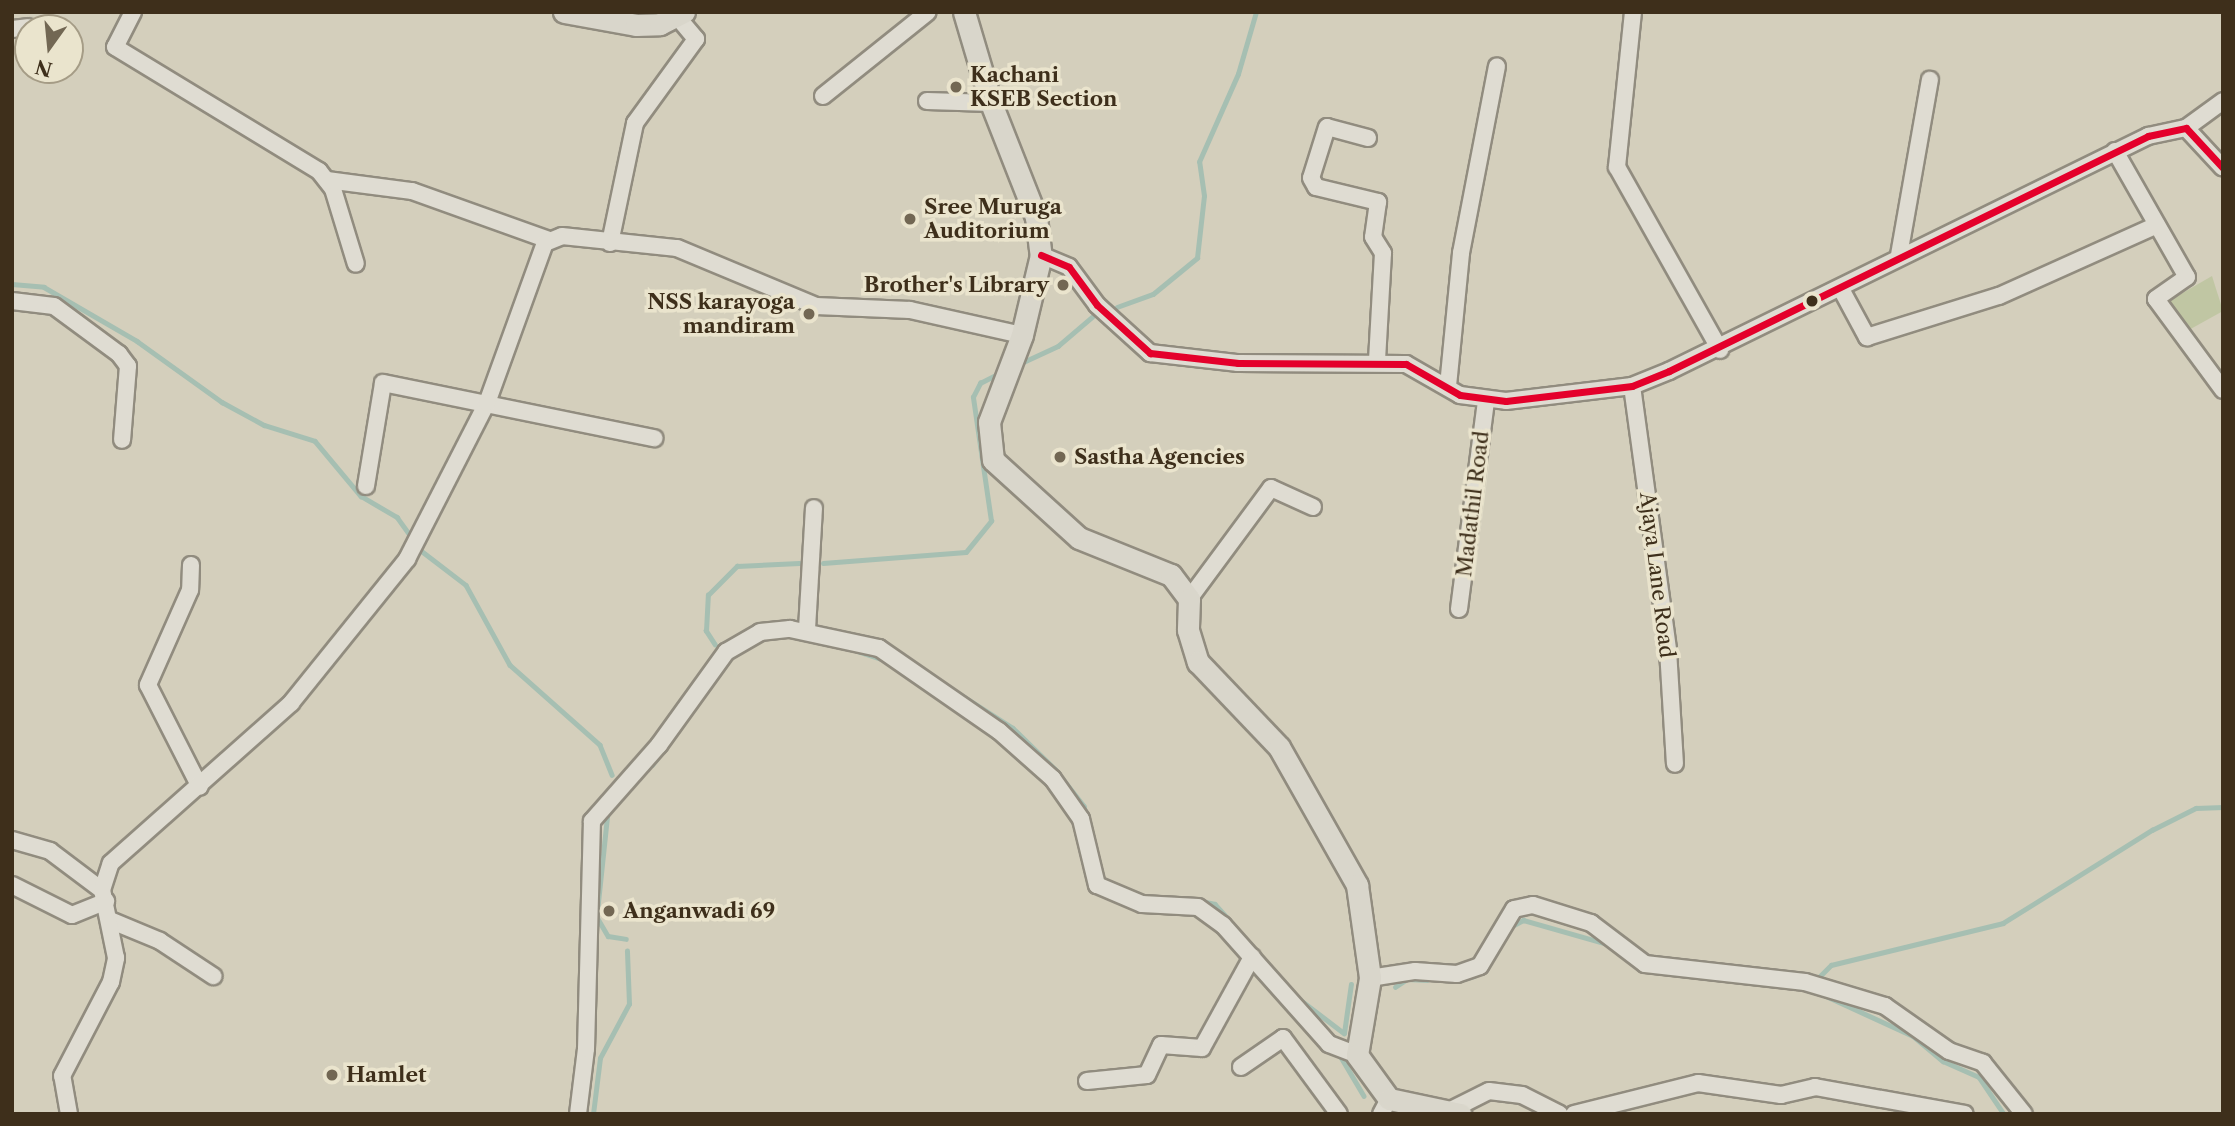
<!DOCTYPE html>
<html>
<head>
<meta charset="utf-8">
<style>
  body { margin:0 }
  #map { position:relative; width:2235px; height:1126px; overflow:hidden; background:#d4cfbc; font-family:"Libre Caslon Text",serif }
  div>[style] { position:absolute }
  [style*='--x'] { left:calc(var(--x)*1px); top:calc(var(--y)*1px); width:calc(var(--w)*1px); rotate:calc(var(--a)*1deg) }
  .green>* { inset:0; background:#c0c6a3 }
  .stream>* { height:4.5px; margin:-2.25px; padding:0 2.25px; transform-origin:2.25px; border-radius:2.25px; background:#a6bfb2 }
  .roads { filter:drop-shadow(2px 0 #918c7f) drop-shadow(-2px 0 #918c7f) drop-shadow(0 2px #918c7f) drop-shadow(0 -2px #918c7f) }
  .minor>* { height:16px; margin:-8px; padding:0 8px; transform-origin:8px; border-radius:8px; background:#dfdcd2 }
  .major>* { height:21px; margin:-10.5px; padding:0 10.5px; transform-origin:10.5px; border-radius:10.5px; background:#d9d6cb }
  .bus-1>* { height:7px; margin:-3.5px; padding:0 3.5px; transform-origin:3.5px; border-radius:3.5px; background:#e4002b }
  .dots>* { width:19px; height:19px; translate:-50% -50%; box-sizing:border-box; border:4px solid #eae4cd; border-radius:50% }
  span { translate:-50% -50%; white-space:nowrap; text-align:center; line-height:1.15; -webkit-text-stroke:7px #eae4cd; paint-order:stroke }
  .poi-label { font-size:21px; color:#3e2f1b; font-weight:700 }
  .left { translate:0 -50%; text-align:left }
  .right { translate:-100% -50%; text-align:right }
  .street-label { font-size:21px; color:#3e2f1b }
  .frame { position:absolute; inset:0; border:14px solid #3e2f1b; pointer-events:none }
  .north { position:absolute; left:14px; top:14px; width:70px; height:70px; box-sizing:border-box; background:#eae4cd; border:2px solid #a59c86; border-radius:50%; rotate:195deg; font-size:19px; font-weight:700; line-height:28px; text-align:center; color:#3e2f1b }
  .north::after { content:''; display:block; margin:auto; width:24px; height:32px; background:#726753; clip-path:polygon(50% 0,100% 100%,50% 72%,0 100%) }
</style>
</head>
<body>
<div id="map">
  <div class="green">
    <div style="clip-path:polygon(2212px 276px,2223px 311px,2187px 331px,2167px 302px)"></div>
  </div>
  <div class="stream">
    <div style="--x:12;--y:284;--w:32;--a:5"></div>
    <div style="--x:44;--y:287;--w:108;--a:30.1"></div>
    <div style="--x:137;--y:341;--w:105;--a:35.7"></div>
    <div style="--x:222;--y:402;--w:48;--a:28.7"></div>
    <div style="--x:264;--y:425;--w:53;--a:17.4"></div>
    <div style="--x:315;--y:441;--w:72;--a:50.1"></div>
    <div style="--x:361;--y:496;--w:42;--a:30.3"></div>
    <div style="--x:397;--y:517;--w:19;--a:54"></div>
    <div style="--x:1117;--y:307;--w:38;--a:-20"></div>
    <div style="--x:1153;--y:294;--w:57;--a:-39.3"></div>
    <div style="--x:1197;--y:258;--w:62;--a:-83.6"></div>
    <div style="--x:1204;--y:196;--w:34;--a:-98"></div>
    <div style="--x:1199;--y:162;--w:96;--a:-66.1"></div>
    <div style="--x:1238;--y:74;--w:65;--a:-73.8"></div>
    <div style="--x:1019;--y:364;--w:43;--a:-24.8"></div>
    <div style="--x:1058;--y:346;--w:45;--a:-40.5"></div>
    <div style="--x:423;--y:552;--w:54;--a:37.5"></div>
    <div style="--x:466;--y:585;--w:91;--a:61.2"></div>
    <div style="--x:510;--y:665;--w:120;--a:41.6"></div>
    <div style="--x:600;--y:745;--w:32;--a:68"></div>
    <div style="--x:823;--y:563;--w:143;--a:-4.4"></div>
    <div style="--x:966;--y:552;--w:40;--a:-51"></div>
    <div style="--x:991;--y:521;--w:125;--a:-98.3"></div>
    <div style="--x:973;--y:397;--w:16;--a:-63"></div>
    <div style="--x:980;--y:383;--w:20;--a:-27"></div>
    <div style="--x:715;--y:645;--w:17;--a:-123"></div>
    <div style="--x:706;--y:631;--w:36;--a:-87"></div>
    <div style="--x:708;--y:595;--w:41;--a:-45"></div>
    <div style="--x:737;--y:566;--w:62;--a:-2.8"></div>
    <div style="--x:857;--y:651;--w:29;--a:18"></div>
    <div style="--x:947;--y:686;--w:78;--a:32.5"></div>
    <div style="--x:1013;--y:728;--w:59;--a:44.3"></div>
    <div style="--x:1055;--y:769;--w:47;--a:51.9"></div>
    <div style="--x:1084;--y:806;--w:49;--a:75.7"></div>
    <div style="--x:652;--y:765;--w:26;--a:-53"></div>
    <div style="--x:608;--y:812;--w:106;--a:96"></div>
    <div style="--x:597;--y:917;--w:22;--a:60"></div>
    <div style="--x:608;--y:936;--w:18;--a:9"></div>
    <div style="--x:1201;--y:901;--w:14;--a:12"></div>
    <div style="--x:1215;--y:904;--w:25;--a:48"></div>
    <div style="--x:1510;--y:927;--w:15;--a:-28"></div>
    <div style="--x:1523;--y:920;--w:87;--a:15.9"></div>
    <div style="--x:1816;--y:980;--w:21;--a:-45"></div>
    <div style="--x:1831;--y:965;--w:177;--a:-13.7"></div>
    <div style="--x:2003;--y:923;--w:176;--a:-32"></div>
    <div style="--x:2152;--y:830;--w:49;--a:-26.6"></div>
    <div style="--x:2196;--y:808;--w:27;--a:-2"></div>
    <div style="--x:1457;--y:981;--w:18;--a:-16"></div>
    <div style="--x:1395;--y:987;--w:14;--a:-34"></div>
    <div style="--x:1407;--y:979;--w:20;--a:3"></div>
    <div style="--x:1826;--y:996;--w:96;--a:24.7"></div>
    <div style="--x:1913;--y:1036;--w:39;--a:40"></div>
    <div style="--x:1943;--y:1061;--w:39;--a:24"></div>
    <div style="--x:1979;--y:1077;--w:45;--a:56"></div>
    <div style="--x:1298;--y:998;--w:58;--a:37.3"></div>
    <div style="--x:1344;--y:1033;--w:49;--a:-81.9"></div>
    <div style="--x:1341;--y:1057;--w:45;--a:59.5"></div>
    <div style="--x:593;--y:1114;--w:56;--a:-82.9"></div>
    <div style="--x:600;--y:1058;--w:61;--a:-61.8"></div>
    <div style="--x:629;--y:1004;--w:53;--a:-92.2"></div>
  </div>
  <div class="roads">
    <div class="minor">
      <div style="--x:133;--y:12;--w:39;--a:117"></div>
      <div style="--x:115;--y:47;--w:239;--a:31.3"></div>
      <div style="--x:319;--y:171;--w:23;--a:52"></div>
      <div style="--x:333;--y:189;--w:78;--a:73"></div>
      <div style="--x:1633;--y:12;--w:156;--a:95.9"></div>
      <div style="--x:1617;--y:167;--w:210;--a:60.6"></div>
      <div style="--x:12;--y:29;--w:16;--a:-7"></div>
      <div style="--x:823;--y:96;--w:134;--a:-38.7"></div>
      <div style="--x:927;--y:101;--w:64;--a:1.8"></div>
      <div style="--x:2186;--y:128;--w:46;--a:-36.1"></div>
      <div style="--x:1368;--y:138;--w:42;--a:-165"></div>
      <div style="--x:1327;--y:127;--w:53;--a:107.4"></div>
      <div style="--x:1311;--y:178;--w:10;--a:61"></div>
      <div style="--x:1316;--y:187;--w:64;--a:13.6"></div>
      <div style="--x:1378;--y:202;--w:35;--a:98"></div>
      <div style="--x:1373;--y:237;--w:19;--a:58"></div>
      <div style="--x:1383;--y:253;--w:109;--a:93.2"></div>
      <div style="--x:2115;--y:151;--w:145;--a:60.3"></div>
      <div style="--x:2187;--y:277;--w:38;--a:145"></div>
      <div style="--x:2156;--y:299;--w:113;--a:53.6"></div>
      <div style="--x:327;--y:180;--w:86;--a:7.4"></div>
      <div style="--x:412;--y:191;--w:145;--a:19.7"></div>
      <div style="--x:610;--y:243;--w:123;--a:-78.2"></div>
      <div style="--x:635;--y:123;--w:104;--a:-54"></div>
      <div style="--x:696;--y:39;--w:26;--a:-130"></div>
      <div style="--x:1041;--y:255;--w:30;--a:23"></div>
      <div style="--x:1069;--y:267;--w:47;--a:53.6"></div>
      <div style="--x:1097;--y:305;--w:72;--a:42.2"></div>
      <div style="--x:1150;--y:353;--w:89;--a:6.5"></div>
      <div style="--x:1238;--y:363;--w:168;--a:0.3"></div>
      <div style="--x:1406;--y:364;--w:62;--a:29.9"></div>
      <div style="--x:1460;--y:395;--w:46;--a:7.4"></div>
      <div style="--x:1506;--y:401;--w:127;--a:-6.8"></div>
      <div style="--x:1632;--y:386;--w:40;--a:-22"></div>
      <div style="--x:1669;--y:371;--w:534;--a:-26.13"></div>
      <div style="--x:2148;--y:136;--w:39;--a:-12"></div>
      <div style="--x:2186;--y:128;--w:54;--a:47.2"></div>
      <div style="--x:1899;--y:255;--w:178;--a:-80"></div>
      <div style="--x:1841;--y:289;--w:55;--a:61.6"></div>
      <div style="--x:1867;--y:337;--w:138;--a:-17.3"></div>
      <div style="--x:1999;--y:296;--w:173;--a:-24.2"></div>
      <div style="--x:12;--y:301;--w:42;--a:6.8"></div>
      <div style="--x:54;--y:306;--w:81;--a:36.4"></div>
      <div style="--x:119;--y:354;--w:15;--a:53"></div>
      <div style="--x:128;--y:366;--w:74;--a:94.6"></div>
      <div style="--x:1448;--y:386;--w:134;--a:-84.4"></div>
      <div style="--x:1461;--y:253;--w:190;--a:-79.1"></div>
      <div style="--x:1632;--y:386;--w:266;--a:82.2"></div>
      <div style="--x:1668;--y:650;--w:114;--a:86.5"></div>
      <div style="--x:366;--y:486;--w:104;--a:-80.6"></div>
      <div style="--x:383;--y:383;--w:277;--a:11.5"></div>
      <div style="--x:191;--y:565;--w:25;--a:92"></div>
      <div style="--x:190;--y:590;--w:104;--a:113.9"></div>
      <div style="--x:148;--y:685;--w:114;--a:63"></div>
      <div style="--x:1189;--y:599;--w:138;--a:-53.5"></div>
      <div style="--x:1271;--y:488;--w:46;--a:24.3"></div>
      <div style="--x:1459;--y:609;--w:211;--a:-82.6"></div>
      <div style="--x:807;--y:629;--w:121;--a:-86.7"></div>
      <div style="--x:12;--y:840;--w:40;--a:16"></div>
      <div style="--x:50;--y:851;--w:65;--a:36.9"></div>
      <div style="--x:12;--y:885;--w:67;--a:26.6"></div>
      <div style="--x:72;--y:915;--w:37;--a:-22"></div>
      <div style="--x:112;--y:921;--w:52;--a:22.6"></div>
      <div style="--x:160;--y:941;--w:64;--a:33.4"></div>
      <div style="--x:1370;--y:978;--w:46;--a:-8.8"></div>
      <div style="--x:1415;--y:971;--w:42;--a:4.1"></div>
      <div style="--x:1457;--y:974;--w:24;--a:-19"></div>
      <div style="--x:1480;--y:966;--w:66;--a:-59.2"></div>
      <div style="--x:1514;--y:909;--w:19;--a:-12"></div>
      <div style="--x:1533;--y:905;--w:61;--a:17.2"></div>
      <div style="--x:1591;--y:923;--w:68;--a:37.2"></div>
      <div style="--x:1645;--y:964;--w:161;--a:6.4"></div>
      <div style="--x:1805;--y:982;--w:84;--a:16.7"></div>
      <div style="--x:1885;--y:1006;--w:78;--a:35.1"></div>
      <div style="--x:1949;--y:1051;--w:36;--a:19"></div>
      <div style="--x:1983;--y:1063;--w:65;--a:51.2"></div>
      <div style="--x:1241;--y:1067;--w:51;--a:-34.6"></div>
      <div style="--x:1283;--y:1038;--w:94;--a:53.6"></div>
      <div style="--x:1087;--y:1081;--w:60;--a:-5.7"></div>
      <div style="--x:1147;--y:1075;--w:33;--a:-65"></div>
      <div style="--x:1161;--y:1045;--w:41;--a:4.2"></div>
      <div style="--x:1202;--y:1048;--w:104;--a:-61.2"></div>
      <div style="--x:1451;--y:1110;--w:42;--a:-26.6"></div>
      <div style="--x:1489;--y:1091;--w:33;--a:7"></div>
      <div style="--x:1522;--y:1095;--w:42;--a:26.6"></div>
      <div style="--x:69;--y:1114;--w:39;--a:-100"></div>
      <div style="--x:62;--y:1076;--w:106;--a:-62.5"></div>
      <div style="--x:111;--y:982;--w:25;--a:-78"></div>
      <div style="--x:116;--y:958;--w:69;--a:-101.6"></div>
      <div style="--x:102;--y:890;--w:28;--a:-72"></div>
      <div style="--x:111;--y:863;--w:241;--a:-41.6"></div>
      <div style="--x:291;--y:703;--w:185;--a:-51.1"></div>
      <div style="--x:407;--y:559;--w:175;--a:-62.9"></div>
      <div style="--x:487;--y:403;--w:170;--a:-70.1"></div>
      <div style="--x:545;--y:243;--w:18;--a:-22"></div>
      <div style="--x:562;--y:236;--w:116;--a:6"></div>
      <div style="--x:677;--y:248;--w:151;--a:22.6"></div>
      <div style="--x:816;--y:306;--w:94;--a:2.4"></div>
      <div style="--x:910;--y:310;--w:115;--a:12.6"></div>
      <div style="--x:578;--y:1114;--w:65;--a:-83"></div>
      <div style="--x:586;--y:1049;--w:228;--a:-88.5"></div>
      <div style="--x:592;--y:821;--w:101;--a:-48.6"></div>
      <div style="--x:659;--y:745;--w:115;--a:-54.2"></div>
      <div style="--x:726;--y:652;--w:39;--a:-30"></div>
      <div style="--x:760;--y:632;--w:30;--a:-6"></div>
      <div style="--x:790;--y:629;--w:91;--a:12.1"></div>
      <div style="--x:879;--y:648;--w:146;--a:34.7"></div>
      <div style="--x:999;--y:731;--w:72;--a:41.6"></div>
      <div style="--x:1053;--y:779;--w:49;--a:55"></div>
      <div style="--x:1081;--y:819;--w:68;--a:76.4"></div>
      <div style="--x:1097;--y:885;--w:49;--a:22.9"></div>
      <div style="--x:1142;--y:904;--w:56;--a:3.1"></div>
      <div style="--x:1198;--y:907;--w:31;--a:36"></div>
      <div style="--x:1223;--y:925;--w:159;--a:48.3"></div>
      <div style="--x:1329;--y:1044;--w:30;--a:21"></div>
      <div style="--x:1381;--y:1114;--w:17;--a:-62"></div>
      <div style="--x:1574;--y:1114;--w:128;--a:-14"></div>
      <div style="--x:1698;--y:1083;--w:84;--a:8.2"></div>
      <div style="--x:1781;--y:1095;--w:35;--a:-13"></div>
      <div style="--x:1815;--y:1087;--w:152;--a:10.2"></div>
    </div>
    <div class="major">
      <div style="--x:564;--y:12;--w:73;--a:10.2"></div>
      <div style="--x:636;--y:25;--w:24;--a:-2"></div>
      <div style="--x:660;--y:24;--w:27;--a:-27"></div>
      <div style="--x:964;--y:12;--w:95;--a:73.5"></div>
      <div style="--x:991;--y:103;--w:123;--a:68.5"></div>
      <div style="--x:1036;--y:217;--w:38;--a:83"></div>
      <div style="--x:1041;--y:255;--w:82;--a:103.4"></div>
      <div style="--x:1022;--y:335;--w:93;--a:110.8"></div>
      <div style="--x:989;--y:422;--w:38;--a:84"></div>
      <div style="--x:993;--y:460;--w:116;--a:42.2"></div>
      <div style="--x:1079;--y:538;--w:99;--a:21.9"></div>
      <div style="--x:1171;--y:575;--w:30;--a:53"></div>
      <div style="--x:1189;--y:599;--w:31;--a:92"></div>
      <div style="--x:1188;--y:630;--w:34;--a:73"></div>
      <div style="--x:1198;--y:662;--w:117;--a:46.4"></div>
      <div style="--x:1279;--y:747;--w:159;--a:60.5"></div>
      <div style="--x:1357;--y:885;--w:94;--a:82"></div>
      <div style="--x:1370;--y:978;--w:78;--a:99.6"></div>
      <div style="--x:1357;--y:1055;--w:54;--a:54"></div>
      <div style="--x:1389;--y:1099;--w:73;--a:11.9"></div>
    </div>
  </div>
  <div class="bus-1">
    <div style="--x:1041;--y:255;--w:30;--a:23"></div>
    <div style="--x:1069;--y:267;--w:47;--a:53.6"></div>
    <div style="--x:1097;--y:305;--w:72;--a:42.2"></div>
    <div style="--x:1150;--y:353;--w:89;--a:6.5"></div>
    <div style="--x:1238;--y:363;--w:168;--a:0.3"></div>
    <div style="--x:1406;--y:364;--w:62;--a:29.9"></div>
    <div style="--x:1460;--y:395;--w:46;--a:7.4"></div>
    <div style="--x:1506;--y:401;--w:127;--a:-6.8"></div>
    <div style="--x:1632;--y:386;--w:40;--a:-22"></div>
    <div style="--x:1669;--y:371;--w:534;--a:-26.13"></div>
    <div style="--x:2148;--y:136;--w:39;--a:-12"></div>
    <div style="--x:2186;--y:128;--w:54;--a:47.2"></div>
  </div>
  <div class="dots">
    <div style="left:956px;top:87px;background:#726753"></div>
    <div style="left:910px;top:219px;background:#726753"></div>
    <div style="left:1063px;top:285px;background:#726753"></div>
    <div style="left:1812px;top:301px;background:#3e2f1b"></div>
    <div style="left:809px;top:314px;background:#726753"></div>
    <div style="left:1060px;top:457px;background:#726753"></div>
    <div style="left:609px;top:911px;background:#726753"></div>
    <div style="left:332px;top:1075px;background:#726753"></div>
  </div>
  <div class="poi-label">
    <span class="left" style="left:970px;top:87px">Kachani<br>KSEB Section</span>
    <span class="left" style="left:924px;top:219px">Sree Muruga<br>Auditorium</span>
    <span class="right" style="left:1049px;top:285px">Brother's Library</span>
    <span class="right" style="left:795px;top:314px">NSS karayoga<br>mandiram</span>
    <span class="left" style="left:1074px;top:457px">Sastha Agencies</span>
    <span class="left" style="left:623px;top:911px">Anganwadi 69</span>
    <span class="left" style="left:346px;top:1075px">Hamlet</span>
  </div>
  <div class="street-label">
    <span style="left:1473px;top:504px;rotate:-83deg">Madathil Road</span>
    <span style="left:1657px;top:575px;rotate:83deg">Ajaya Lane Road</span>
  </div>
  <div class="frame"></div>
  <div class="north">N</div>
</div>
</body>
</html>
